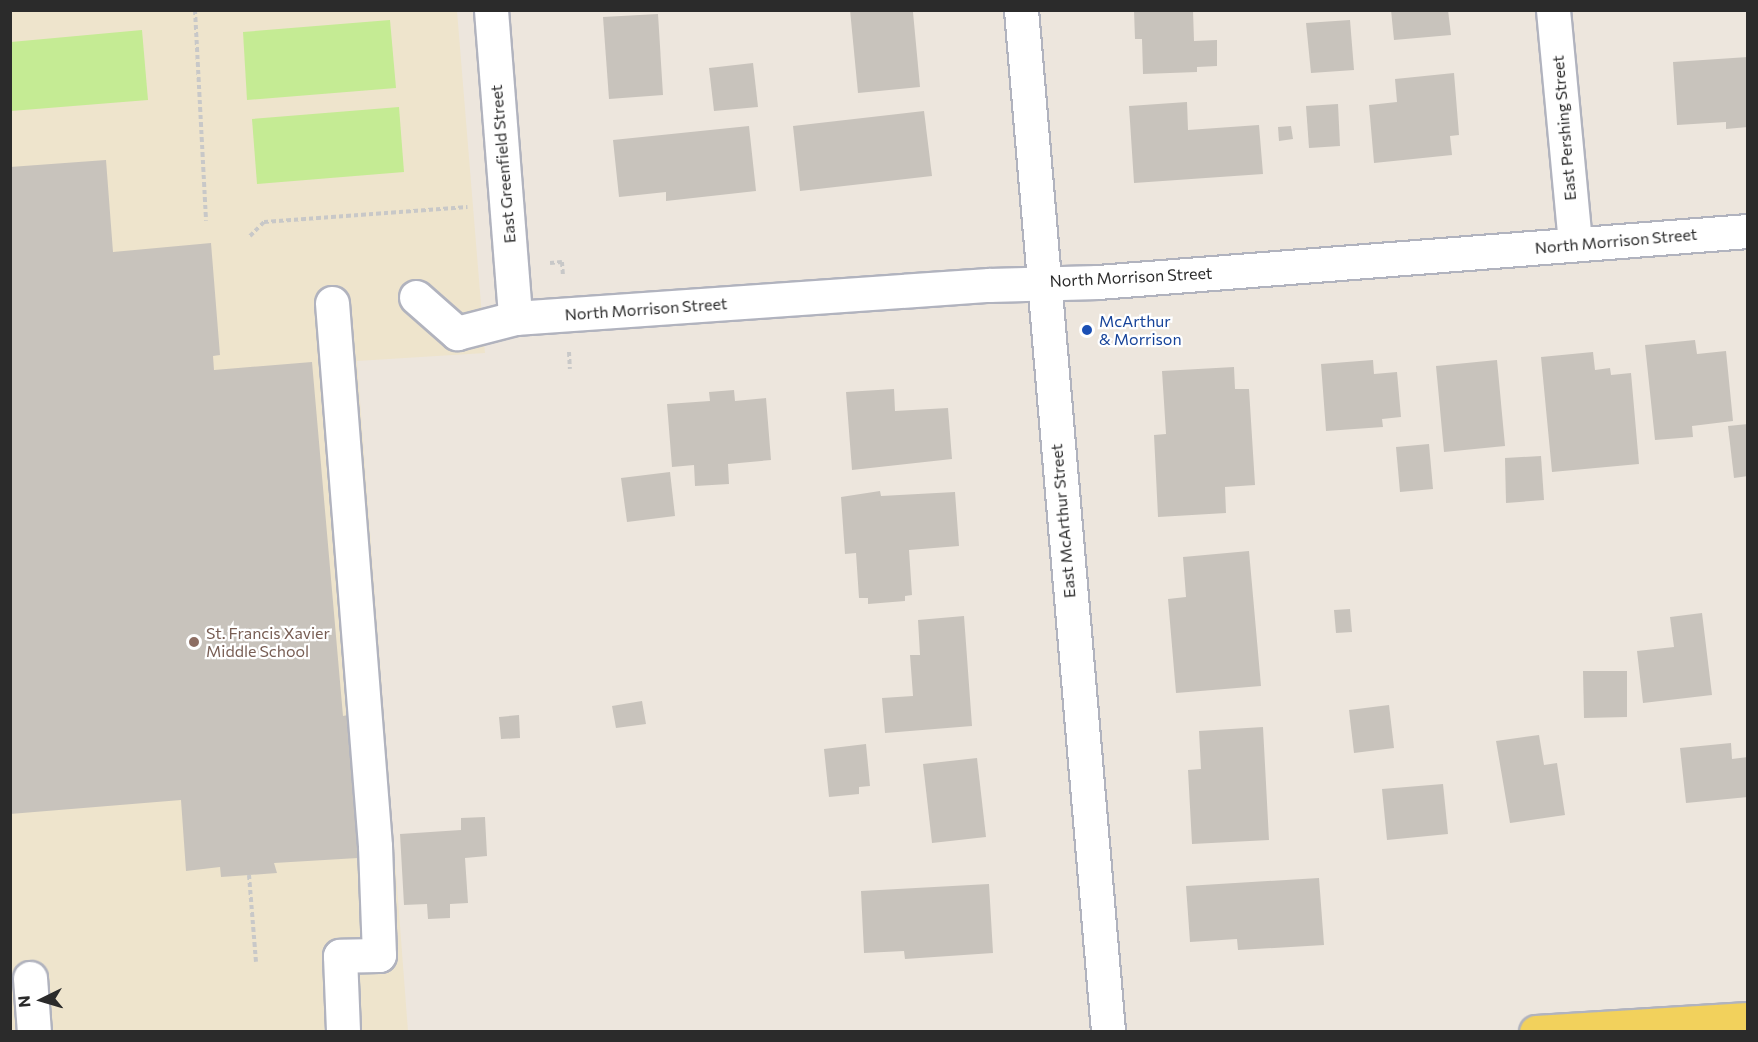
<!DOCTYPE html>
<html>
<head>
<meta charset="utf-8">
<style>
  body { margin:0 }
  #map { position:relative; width:1758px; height:1042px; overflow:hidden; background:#ede6dd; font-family:Commissioner,sans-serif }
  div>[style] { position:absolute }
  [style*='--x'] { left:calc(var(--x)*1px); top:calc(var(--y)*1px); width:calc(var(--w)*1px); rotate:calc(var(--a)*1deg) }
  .education>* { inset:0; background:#eee4cc }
  .pitch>* { inset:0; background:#c5eb94 }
  .building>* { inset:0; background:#c8c3bc }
  .path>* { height:4px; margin-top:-2px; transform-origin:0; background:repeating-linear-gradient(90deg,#c8c8c8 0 4.5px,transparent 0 7.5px) }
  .roads { filter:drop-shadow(2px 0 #b1b3be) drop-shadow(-2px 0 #b1b3be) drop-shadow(0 2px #b1b3be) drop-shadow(0 -2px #b1b3be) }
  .minor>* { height:33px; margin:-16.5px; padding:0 16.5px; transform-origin:16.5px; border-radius:16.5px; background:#fff }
  .major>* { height:33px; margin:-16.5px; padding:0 16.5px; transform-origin:16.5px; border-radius:16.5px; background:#f2d15c }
  .dots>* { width:16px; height:16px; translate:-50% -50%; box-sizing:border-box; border:3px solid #fff; border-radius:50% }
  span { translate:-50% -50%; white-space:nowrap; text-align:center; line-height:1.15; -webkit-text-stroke:4.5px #fff; paint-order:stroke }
  .street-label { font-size:16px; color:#2b2b2b }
  .transit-label { font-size:16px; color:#164399 }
  .left { translate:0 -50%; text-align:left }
  .education-label { font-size:16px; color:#785e54 }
  .frame { position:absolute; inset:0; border:12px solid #2b2b2b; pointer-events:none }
  .north { position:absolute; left:12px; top:970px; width:60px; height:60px; -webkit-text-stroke:4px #fff; paint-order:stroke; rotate:265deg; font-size:16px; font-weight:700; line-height:24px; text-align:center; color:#2b2b2b }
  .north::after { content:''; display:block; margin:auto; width:21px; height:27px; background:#2b2b2b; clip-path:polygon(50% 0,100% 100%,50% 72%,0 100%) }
</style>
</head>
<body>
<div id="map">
  <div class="education">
    <div style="clip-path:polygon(10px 11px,457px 11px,485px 353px,357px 361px,408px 1031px,11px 1031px)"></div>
  </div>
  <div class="pitch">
    <div style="clip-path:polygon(390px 20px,396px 88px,247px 100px,243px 32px)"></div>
    <div style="clip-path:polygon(142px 30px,148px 100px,11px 111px,11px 42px)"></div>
    <div style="clip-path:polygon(399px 107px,404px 172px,257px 184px,252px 119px)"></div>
  </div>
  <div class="building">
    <div style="clip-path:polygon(850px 10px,913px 12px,920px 87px,858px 93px)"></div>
    <div style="clip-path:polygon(1134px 10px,1193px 10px,1194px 41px,1217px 40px,1217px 66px,1197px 67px,1197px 72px,1143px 74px,1142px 39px,1135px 39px)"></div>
    <div style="clip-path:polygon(1391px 10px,1448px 10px,1451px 35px,1394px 40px)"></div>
    <div style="clip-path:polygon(658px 14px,663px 95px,609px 99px,603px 17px)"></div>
    <div style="clip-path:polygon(1350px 20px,1354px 70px,1311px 73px,1306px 23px)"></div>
    <div style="clip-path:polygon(1748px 57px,1748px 127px,1726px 129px,1726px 122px,1677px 125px,1673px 62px)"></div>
    <div style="clip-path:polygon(753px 63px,758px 107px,714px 111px,709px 68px)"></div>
    <div style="clip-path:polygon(1454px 73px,1459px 135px,1450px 136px,1452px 155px,1374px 163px,1369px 105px,1397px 102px,1395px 79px)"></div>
    <div style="clip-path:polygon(1187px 102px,1188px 130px,1259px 125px,1263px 174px,1134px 183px,1129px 106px)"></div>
    <div style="clip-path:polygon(1338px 104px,1340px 146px,1309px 148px,1306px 106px)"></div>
    <div style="clip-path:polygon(924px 111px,932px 176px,800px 191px,793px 126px)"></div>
    <div style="clip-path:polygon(749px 126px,756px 191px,666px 201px,666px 192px,619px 197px,613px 140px)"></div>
    <div style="clip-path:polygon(1291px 126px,1293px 139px,1279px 141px,1278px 127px)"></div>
    <div style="clip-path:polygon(106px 160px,113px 252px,211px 243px,220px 355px,213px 356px,214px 370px,312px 362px,343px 716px,348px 715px,358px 858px,274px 863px,277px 873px,221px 877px,220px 867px,186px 871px,181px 800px,10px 814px,10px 167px)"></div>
    <div style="clip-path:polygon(1695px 340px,1697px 354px,1726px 351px,1733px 421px,1692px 426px,1693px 437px,1655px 440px,1645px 345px)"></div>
    <div style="clip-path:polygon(1593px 352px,1595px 370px,1610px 368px,1611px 375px,1631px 373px,1639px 464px,1552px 472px,1541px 357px)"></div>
    <div style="clip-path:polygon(1373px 360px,1374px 374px,1397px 372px,1401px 417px,1382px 419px,1383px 427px,1326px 431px,1321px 364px)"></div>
    <div style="clip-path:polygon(1497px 360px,1505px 446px,1444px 452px,1436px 366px)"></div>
    <div style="clip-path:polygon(1234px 367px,1235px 389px,1249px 389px,1255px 485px,1225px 487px,1226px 513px,1158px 517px,1154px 435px,1166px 434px,1162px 371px)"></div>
    <div style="clip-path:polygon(894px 389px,895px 411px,948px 408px,952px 459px,852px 470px,846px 392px)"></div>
    <div style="clip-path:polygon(734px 390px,735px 401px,766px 398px,771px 460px,728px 464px,729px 484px,695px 486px,694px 465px,672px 467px,667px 404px,710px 401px,709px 392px)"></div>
    <div style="clip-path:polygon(1748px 424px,1748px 476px,1734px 478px,1728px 426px)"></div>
    <div style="clip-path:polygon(1429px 444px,1433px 489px,1400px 492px,1396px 447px)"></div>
    <div style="clip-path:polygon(1541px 456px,1544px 500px,1506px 503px,1505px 458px)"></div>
    <div style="clip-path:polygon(670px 472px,675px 516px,627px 522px,621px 478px)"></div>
    <div style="clip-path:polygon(880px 491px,881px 496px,955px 492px,959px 546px,909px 550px,912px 595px,905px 596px,905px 601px,868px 604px,868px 598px,859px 598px,856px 553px,845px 554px,841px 497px)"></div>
    <div style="clip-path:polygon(1249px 551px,1261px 686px,1176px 693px,1168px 599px,1186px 597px,1183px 557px)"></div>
    <div style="clip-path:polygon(1350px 609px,1352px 632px,1336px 633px,1334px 610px)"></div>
    <div style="clip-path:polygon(1702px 613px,1712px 695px,1643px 703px,1637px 651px,1674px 647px,1670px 617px)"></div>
    <div style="clip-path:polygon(964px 616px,972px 726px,885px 733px,882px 698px,913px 696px,910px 655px,920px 655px,918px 620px)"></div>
    <div style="clip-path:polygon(1583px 671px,1627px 671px,1627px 717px,1584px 718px)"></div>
    <div style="clip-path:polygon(642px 701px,646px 724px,616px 728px,612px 706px)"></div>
    <div style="clip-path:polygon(1389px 705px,1394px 748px,1354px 753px,1349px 710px)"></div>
    <div style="clip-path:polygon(519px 715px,520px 738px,501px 739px,499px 717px)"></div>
    <div style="clip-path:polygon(1263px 727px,1269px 840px,1192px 844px,1188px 770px,1201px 769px,1199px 731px)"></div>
    <div style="clip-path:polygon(1539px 735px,1544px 765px,1557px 763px,1565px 815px,1510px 823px,1496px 741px)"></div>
    <div style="clip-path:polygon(1731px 743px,1732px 759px,1748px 757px,1748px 797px,1686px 803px,1680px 748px)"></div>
    <div style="clip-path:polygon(866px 744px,870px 786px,859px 787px,859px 794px,829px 797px,824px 749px)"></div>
    <div style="clip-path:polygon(977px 758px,986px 837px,932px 843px,923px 764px)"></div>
    <div style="clip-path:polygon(1443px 784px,1448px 834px,1387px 840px,1382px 789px)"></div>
    <div style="clip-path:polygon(485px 817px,487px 856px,465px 858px,468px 903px,450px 904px,450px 918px,428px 919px,427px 904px,404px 905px,400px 834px,461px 830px,461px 818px)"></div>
    <div style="clip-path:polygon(1319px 878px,1324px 945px,1238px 950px,1237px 939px,1190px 942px,1186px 886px)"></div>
    <div style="clip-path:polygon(989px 884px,993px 953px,905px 959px,904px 951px,864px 953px,861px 891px)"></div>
  </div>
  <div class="path">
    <div style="--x:195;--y:10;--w:211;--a:87"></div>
    <div style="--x:250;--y:236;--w:20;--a:-45"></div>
    <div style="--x:264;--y:222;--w:204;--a:-4.2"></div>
    <div style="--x:550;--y:263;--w:12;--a:-5"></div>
    <div style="--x:562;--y:262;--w:13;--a:86"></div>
    <div style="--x:569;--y:352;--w:17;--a:87"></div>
    <div style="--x:249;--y:875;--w:87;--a:85.4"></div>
  </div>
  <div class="roads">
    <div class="minor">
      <div style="--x:491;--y:10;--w:309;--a:85.5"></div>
      <div style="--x:1021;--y:10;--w:1026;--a:85.13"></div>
      <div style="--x:1553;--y:10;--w:235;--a:84.6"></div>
      <div style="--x:416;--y:297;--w:55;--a:41.3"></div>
      <div style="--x:457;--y:333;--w:60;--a:-14.5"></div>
      <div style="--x:515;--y:318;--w:475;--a:-4"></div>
      <div style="--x:989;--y:285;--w:109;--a:-1.6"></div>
      <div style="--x:1098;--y:282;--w:652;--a:-4.49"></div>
      <div style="--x:332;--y:303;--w:545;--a:85.47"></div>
      <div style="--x:375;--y:846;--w:109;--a:87.9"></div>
      <div style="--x:379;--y:955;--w:39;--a:179"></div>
      <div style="--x:340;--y:956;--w:76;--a:87.7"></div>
      <div style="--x:30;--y:978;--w:54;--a:85.8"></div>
    </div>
    <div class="major">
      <div style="--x:1536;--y:1032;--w:212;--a:-3.5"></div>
    </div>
  </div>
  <div class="dots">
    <div style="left:1087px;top:330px;background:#1a4fb4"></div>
    <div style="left:194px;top:642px;background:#8d6e63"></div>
  </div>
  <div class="street-label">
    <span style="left:1564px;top:128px;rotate:-95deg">East Pershing Street</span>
    <span style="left:503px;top:164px;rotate:-95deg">East Greenfield Street</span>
    <span style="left:1616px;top:241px;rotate:-5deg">North Morrison Street</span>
    <span style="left:1131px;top:277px;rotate:-3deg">North Morrison Street</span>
    <span style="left:646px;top:309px;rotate:-4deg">North Morrison Street</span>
    <span style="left:1063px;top:521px;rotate:-95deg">East McArthur Street</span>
  </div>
  <div class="transit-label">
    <span class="left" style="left:1099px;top:330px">McArthur<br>&amp; Morrison</span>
  </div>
  <div class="education-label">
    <span class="left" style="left:206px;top:642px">St. Francis Xavier<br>Middle School</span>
  </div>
  <div class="frame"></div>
  <div class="north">N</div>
</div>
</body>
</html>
